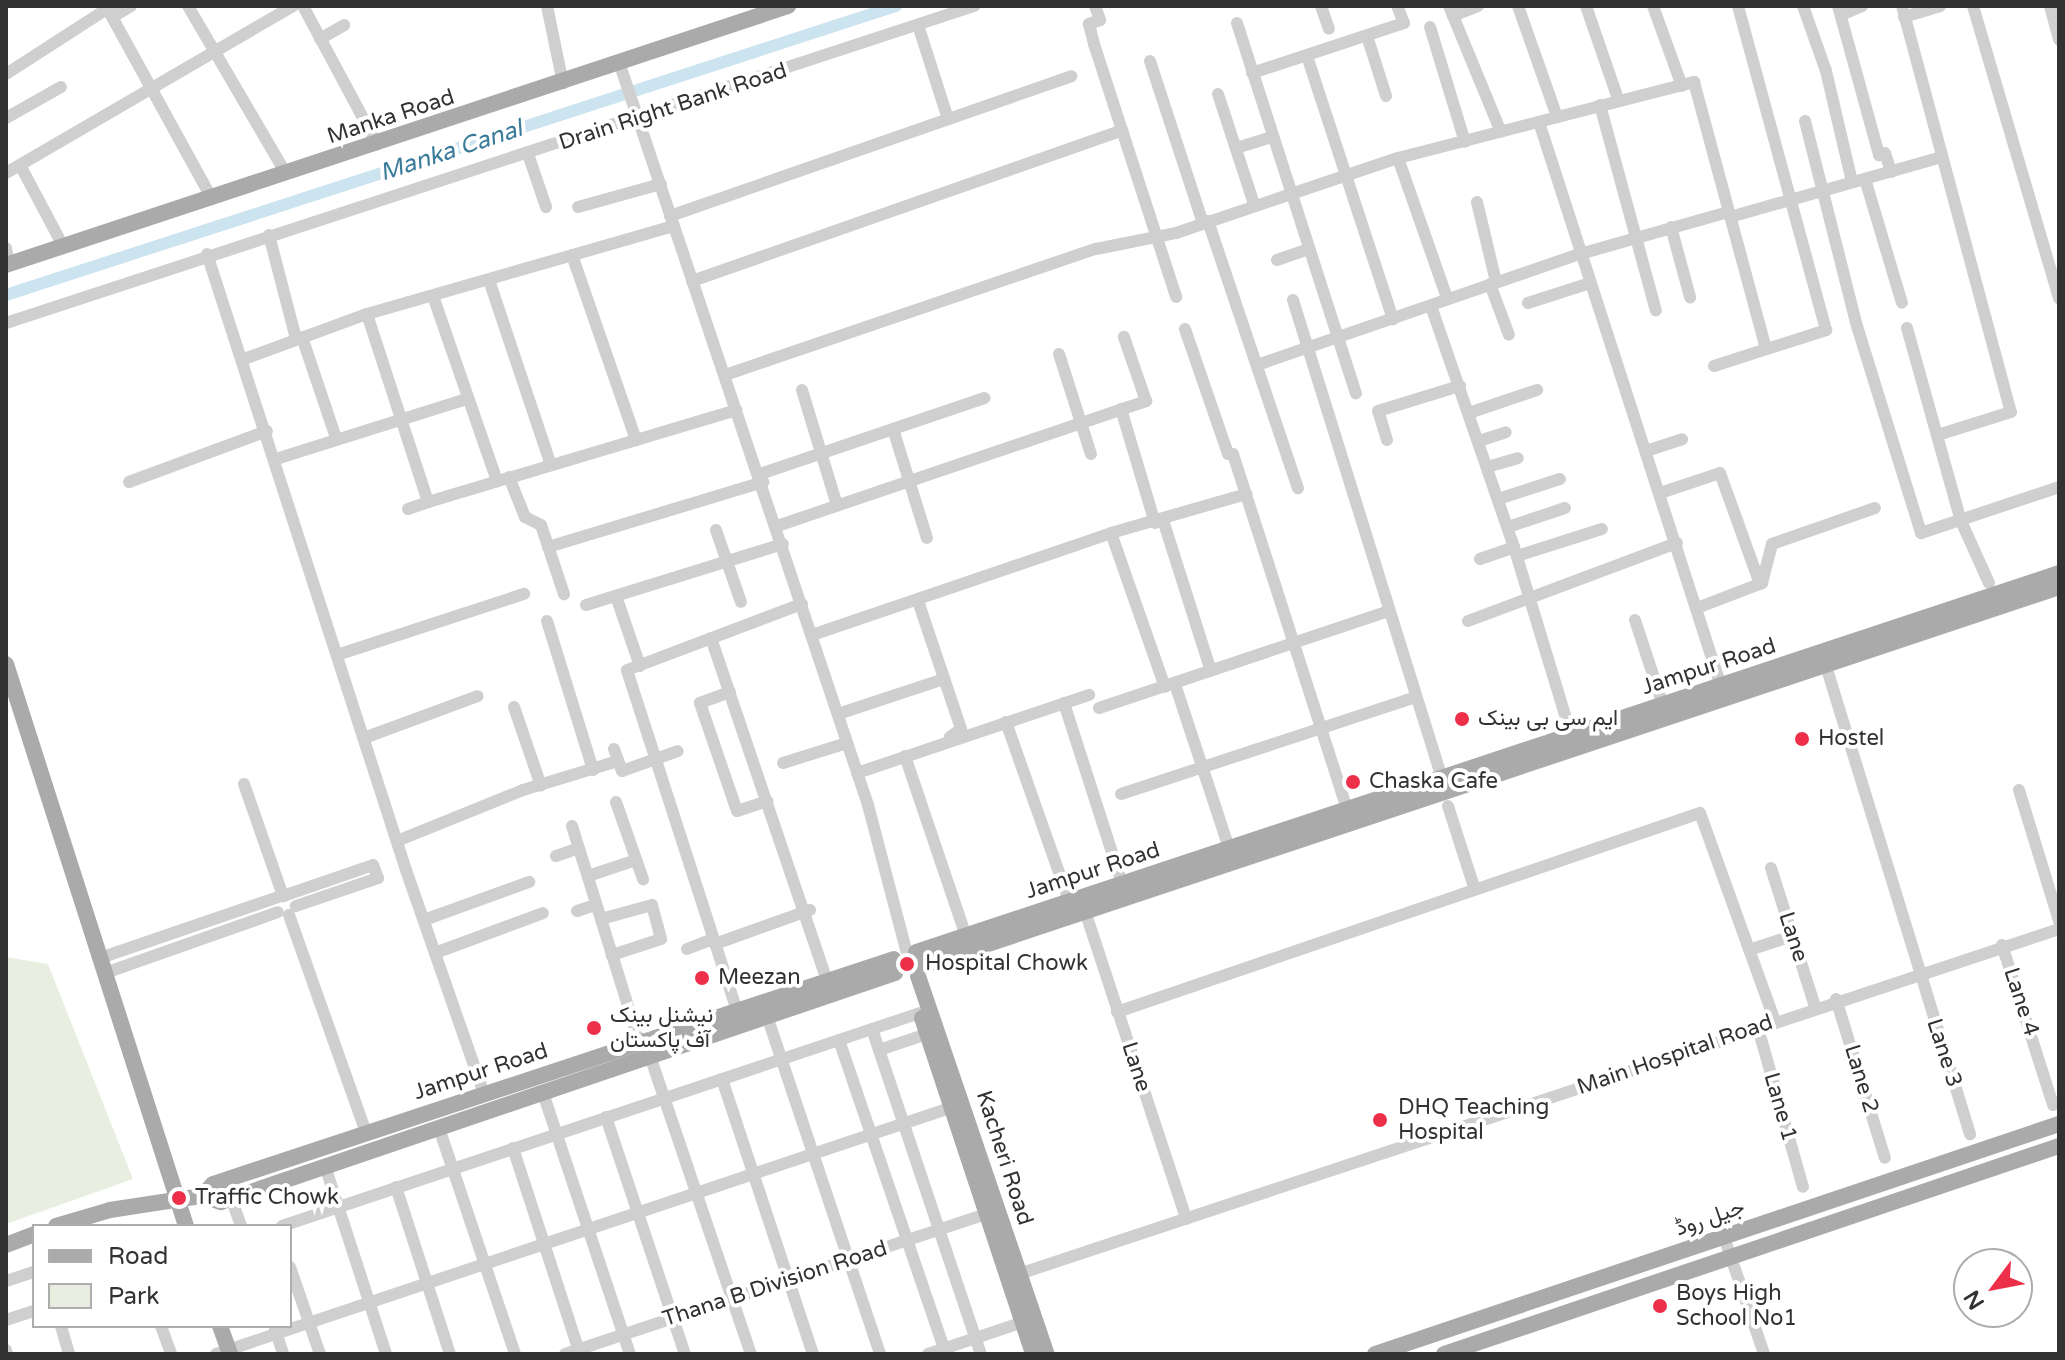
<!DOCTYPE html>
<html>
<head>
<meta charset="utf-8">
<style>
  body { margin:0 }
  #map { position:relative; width:2065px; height:1360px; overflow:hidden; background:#fff; font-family:"Varela Round",Vazirmatn,sans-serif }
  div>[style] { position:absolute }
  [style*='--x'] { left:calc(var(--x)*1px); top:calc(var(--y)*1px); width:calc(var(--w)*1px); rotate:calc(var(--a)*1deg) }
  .green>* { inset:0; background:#e9efe0 }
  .canal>* { height:12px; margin:-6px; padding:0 6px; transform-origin:6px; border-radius:6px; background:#cce4ef }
  .minor>* { height:12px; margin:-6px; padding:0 6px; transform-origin:6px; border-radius:6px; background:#cfcfcf }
  .major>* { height:16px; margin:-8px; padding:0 8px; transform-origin:8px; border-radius:8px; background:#aaa }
  .dots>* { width:22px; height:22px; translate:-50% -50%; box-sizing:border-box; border:4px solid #fff; border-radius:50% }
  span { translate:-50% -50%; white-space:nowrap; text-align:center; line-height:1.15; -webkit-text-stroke:8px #fff; paint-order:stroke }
  .street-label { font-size:22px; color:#323232 }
  .poi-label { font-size:22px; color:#323232 }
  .left { translate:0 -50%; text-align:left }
  .water-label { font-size:24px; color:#3a7b9a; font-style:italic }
  .frame { position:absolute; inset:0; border:8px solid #323232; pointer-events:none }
  .legend { position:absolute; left:32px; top:1224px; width:260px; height:104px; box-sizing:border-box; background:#fff; border:2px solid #adadad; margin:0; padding:10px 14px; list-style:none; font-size:24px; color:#323232 }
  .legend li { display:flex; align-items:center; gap:16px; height:40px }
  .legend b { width:40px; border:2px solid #adadad }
  .north { position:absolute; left:1953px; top:1248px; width:80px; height:80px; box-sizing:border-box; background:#fff; border:2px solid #adadad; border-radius:50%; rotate:238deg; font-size:22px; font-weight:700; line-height:32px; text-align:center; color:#323232 }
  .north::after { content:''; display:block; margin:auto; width:28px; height:36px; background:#ee2f4a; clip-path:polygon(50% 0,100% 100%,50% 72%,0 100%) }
</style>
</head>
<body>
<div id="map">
  <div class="green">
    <div style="clip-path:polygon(6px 957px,48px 964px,133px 1179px,6px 1224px)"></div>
  </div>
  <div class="canal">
    <div style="--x:6;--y:295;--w:936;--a:-17.99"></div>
  </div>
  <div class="minor">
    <div style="--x:106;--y:6;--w:220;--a:61.2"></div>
    <div style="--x:188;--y:6;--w:194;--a:59.7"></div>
    <div style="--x:303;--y:6;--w:157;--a:61.8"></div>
    <div style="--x:547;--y:6;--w:79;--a:78.3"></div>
    <div style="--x:1095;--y:6;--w:15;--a:70"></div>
    <div style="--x:1100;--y:20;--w:12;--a:160"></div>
    <div style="--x:1089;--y:24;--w:21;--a:76"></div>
    <div style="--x:1094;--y:44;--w:266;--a:72"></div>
    <div style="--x:1321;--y:6;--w:24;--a:71"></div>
    <div style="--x:1449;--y:6;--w:136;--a:67.6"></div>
    <div style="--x:1518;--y:6;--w:118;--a:70.6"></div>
    <div style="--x:1586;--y:6;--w:98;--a:71"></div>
    <div style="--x:1653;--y:6;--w:85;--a:70.1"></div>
    <div style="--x:1803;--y:6;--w:69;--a:70.5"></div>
    <div style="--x:1826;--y:71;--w:114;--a:76.8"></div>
    <div style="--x:1838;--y:6;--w:155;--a:74.6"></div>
    <div style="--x:1879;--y:155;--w:6;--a:-18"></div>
    <div style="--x:1885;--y:153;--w:20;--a:72"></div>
    <div style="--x:1902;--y:6;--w:420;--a:75"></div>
    <div style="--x:2011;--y:412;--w:77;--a:162.7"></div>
    <div style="--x:1973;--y:6;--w:305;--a:73.6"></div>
    <div style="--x:2050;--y:6;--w:35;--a:75"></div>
    <div style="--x:1841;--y:15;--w:23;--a:-23"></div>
    <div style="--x:1453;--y:16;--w:27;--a:-22"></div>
    <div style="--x:112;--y:17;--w:22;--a:-30"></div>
    <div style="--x:1904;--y:17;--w:38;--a:-17"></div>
    <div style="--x:1237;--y:23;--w:389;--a:72.2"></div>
    <div style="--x:918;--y:25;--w:99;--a:72.3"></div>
    <div style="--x:1430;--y:27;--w:120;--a:73.1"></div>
    <div style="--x:1367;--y:36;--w:63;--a:72.4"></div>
    <div style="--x:320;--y:39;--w:28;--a:-30"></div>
    <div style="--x:1307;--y:56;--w:277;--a:71.9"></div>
    <div style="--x:1150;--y:61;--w:170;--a:71.9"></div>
    <div style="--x:620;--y:65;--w:780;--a:71.47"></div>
    <div style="--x:868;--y:805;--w:150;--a:75.3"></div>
    <div style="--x:1252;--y:73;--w:160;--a:-18.2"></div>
    <div style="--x:1404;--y:23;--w:18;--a:-112"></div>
    <div style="--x:6;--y:74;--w:120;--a:-32.8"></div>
    <div style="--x:1218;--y:94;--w:116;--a:71.9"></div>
    <div style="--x:1600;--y:105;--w:213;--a:74.8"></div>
    <div style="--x:6;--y:118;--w:63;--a:-29.4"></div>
    <div style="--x:1805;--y:121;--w:211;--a:75.8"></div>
    <div style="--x:1857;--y:326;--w:217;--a:72.8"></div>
    <div style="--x:1921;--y:533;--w:145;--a:-18.4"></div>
    <div style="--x:1539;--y:122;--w:593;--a:72.12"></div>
    <div style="--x:1236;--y:148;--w:38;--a:-17"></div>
    <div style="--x:528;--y:154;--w:56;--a:71.2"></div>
    <div style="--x:1398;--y:158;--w:148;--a:70.7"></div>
    <div style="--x:20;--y:165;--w:92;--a:62"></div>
    <div style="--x:6;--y:173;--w:332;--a:-30.2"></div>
    <div style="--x:1865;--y:179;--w:129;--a:73.4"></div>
    <div style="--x:1477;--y:202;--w:82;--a:76.6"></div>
    <div style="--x:578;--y:207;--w:86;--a:-15.5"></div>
    <div style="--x:670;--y:216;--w:425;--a:-19.2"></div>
    <div style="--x:1730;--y:217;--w:220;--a:-15.8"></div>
    <div style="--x:1208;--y:221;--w:282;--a:71.4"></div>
    <div style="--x:1671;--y:227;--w:73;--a:74.8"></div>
    <div style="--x:269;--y:235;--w:107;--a:75.4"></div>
    <div style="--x:6;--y:248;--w:15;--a:79"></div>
    <div style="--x:207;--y:254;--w:647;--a:72.1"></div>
    <div style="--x:406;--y:870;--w:237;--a:70.8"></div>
    <div style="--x:572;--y:255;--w:196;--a:70.9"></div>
    <div style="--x:1277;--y:260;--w:34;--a:-19"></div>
    <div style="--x:489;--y:280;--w:195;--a:71.5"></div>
    <div style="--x:692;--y:281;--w:456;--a:-19.3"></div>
    <div style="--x:1490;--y:284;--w:54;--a:69.6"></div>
    <div style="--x:433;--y:296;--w:196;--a:70.9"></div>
    <div style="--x:1293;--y:300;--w:491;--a:72.7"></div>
    <div style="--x:1528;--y:303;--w:62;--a:-17.9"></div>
    <div style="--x:1431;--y:306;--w:255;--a:71"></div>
    <div style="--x:1514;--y:547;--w:186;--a:73.1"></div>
    <div style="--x:367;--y:314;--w:198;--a:72"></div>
    <div style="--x:428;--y:502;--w:322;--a:-16.6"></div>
    <div style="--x:6;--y:323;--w:1019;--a:-18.13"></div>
    <div style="--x:1907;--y:328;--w:200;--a:74.4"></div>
    <div style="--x:1961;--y:521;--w:68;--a:65.7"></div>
    <div style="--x:1185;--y:329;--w:132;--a:71"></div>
    <div style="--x:1228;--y:454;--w:5;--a:0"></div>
    <div style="--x:1233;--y:454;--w:367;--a:72.2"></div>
    <div style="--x:302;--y:337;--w:107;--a:71.4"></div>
    <div style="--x:1059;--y:354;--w:105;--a:72.3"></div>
    <div style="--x:244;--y:359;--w:131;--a:-20.1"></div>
    <div style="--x:367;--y:314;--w:318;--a:-16"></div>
    <div style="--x:1257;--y:365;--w:342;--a:-19"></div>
    <div style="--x:1580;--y:254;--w:154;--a:-15.8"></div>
    <div style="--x:1714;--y:366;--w:118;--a:-17.8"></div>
    <div style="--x:1826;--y:330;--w:336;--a:-105.2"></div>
    <div style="--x:725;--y:375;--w:392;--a:-18.8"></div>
    <div style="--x:1096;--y:249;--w:82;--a:-11.3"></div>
    <div style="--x:1176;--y:233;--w:234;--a:-18.7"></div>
    <div style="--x:1398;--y:158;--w:306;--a:-14.4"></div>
    <div style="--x:1694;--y:82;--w:276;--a:74.9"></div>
    <div style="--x:802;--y:390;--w:120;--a:73.1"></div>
    <div style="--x:1121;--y:409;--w:119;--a:73.4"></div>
    <div style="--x:1469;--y:413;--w:72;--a:-18.7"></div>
    <div style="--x:893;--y:429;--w:114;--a:72.7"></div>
    <div style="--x:1387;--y:440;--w:30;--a:-107"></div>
    <div style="--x:1378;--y:411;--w:86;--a:-17"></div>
    <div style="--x:1479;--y:441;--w:28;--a:-18"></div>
    <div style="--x:1646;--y:451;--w:38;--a:-18"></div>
    <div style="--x:276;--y:459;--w:199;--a:-17.5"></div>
    <div style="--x:1487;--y:467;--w:32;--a:-16"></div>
    <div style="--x:760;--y:474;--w:237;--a:-18.7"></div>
    <div style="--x:509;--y:477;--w:43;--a:68.2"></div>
    <div style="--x:525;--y:517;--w:18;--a:27"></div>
    <div style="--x:541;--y:525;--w:73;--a:71.6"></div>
    <div style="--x:129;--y:482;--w:147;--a:-20.3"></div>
    <div style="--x:1660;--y:493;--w:63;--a:-18.4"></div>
    <div style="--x:1720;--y:473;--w:118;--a:70.2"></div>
    <div style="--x:1498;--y:499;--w:65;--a:-17.9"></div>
    <div style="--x:408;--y:509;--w:21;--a:-19"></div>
    <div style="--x:1163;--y:520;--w:158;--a:72.4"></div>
    <div style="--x:777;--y:526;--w:390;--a:-18.7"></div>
    <div style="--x:1146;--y:401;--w:68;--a:-109"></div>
    <div style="--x:1508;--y:527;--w:60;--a:-18.4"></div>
    <div style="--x:716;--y:530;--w:76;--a:70.9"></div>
    <div style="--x:1111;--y:533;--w:163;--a:70.7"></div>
    <div style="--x:548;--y:547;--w:225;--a:-16.8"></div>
    <div style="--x:1517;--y:556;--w:89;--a:-17.6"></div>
    <div style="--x:1480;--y:559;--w:36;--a:-19"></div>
    <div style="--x:616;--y:596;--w:74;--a:71.1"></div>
    <div style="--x:918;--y:601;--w:135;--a:71.4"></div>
    <div style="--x:961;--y:729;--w:14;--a:144"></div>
    <div style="--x:586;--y:605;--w:206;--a:-17.2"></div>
    <div style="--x:1697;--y:608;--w:70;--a:-21"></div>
    <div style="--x:1762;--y:583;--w:40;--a:-75.6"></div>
    <div style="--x:1772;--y:544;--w:109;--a:-19.3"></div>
    <div style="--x:1635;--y:620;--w:89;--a:71.8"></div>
    <div style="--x:547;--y:621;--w:156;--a:72.8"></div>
    <div style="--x:1468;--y:621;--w:223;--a:-20.5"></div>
    <div style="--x:812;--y:635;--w:316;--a:-18.8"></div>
    <div style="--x:1111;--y:533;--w:141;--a:-16.1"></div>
    <div style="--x:711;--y:638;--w:362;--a:71.3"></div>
    <div style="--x:337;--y:655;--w:197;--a:-18.1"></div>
    <div style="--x:1826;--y:666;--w:490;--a:72.9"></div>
    <div style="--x:1175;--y:684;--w:166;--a:71.8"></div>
    <div style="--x:730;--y:692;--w:32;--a:160"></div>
    <div style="--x:700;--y:703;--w:114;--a:71.1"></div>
    <div style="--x:737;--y:811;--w:32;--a:-18"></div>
    <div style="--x:1064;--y:703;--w:190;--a:72.2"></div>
    <div style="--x:514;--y:707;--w:83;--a:71.1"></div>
    <div style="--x:1099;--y:708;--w:306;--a:-18.5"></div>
    <div style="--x:838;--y:714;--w:112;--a:-18.3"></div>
    <div style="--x:1006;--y:722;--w:183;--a:70.6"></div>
    <div style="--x:1067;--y:895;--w:27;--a:45"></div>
    <div style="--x:1086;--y:914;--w:321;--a:71.8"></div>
    <div style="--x:364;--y:738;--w:121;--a:-20.2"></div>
    <div style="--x:614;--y:749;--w:23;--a:70"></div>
    <div style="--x:622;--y:771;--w:59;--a:-19.7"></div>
    <div style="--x:905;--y:756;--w:184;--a:71.3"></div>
    <div style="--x:783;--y:763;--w:67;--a:-17.4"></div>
    <div style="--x:857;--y:773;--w:245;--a:-18.6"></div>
    <div style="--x:244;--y:784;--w:119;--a:70.8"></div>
    <div style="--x:2019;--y:790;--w:137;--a:73"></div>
    <div style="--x:1121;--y:794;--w:311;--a:-18.2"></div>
    <div style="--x:616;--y:802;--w:82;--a:70.7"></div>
    <div style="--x:1448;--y:806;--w:85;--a:72.2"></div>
    <div style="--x:572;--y:826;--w:228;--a:72.7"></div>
    <div style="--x:397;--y:841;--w:136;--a:-22"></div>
    <div style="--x:523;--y:790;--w:99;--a:-17"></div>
    <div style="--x:556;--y:856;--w:24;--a:-19"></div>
    <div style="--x:1771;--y:868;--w:146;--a:72.4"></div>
    <div style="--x:588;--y:876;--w:51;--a:-18.4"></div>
    <div style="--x:283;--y:896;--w:95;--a:-19"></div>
    <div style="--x:373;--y:865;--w:14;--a:69"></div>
    <div style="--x:378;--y:878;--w:87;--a:161.1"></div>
    <div style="--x:577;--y:911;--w:20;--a:-18"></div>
    <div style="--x:289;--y:915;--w:231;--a:70.5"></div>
    <div style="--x:601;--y:919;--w:53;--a:-15.4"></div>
    <div style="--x:652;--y:905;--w:35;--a:75"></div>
    <div style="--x:661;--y:939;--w:52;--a:161.9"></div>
    <div style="--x:424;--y:920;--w:112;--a:-19.9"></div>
    <div style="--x:715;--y:944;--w:101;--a:-19.7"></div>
    <div style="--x:2002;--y:945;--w:168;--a:72.3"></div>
    <div style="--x:687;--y:949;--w:28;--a:-21"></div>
    <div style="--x:1749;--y:950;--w:45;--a:-18"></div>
    <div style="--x:435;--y:953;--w:115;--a:-20.3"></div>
    <div style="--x:103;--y:957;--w:188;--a:-18.9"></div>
    <div style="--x:108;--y:972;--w:180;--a:-19.4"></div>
    <div style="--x:1836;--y:999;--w:166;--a:72.9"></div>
    <div style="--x:737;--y:1011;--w:358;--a:-107.9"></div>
    <div style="--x:627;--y:670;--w:187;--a:-20.7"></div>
    <div style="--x:1117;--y:1012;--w:616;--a:-18.85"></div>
    <div style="--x:1700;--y:813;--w:221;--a:70.2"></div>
    <div style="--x:767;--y:1016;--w:356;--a:71.5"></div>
    <div style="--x:1758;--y:1028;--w:165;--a:74.2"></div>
    <div style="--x:872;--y:1029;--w:343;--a:71.5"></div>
    <div style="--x:839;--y:1040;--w:332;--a:71.2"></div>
    <div style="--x:879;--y:1050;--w:51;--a:-18.4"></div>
    <div style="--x:650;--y:1056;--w:315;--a:71.3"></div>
    <div style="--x:722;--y:1079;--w:290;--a:71.7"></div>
    <div style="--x:543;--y:1093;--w:275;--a:71.6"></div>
    <div style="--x:606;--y:1117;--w:250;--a:71.6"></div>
    <div style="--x:439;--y:1128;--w:238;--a:71.4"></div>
    <div style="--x:513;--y:1148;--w:217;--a:72"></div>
    <div style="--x:325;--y:1166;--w:198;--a:72"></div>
    <div style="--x:396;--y:1187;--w:176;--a:72.1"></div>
    <div style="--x:231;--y:1198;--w:30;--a:70"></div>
    <div style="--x:282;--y:1226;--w:673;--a:-18.46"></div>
    <div style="--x:1724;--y:1237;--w:124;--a:71.1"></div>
    <div style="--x:290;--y:1267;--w:92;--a:71"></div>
    <div style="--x:1019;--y:1274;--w:1096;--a:-18.35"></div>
    <div style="--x:6;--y:1281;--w:29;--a:-18"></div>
    <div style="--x:6;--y:1320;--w:29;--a:-18"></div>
    <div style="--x:61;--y:1326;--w:29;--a:74"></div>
    <div style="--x:161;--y:1326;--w:30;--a:70"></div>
    <div style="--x:275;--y:1329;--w:26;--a:72"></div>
    <div style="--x:6;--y:1350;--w:4;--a:76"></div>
    <div style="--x:216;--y:1354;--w:774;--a:-18.53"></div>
    <div style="--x:565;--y:1354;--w:444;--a:-18.4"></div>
    <div style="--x:928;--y:1354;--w:100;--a:-18.6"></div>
  </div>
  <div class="major">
    <div style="--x:6;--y:265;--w:824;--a:-18.32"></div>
    <div style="--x:6;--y:664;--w:590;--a:72.24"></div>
    <div style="--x:916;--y:952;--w:1204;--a:-18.34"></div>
    <div style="--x:922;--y:966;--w:1199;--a:-18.43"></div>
    <div style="--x:918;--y:976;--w:399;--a:71.2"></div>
    <div style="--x:922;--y:1018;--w:354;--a:71.7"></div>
    <div style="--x:202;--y:1196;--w:20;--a:18"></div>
    <div style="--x:221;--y:1202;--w:712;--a:-18.77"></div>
    <div style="--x:56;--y:1226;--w:56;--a:-16.5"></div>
    <div style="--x:110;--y:1210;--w:93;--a:-8.7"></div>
    <div style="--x:202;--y:1196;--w:16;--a:-47"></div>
    <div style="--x:213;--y:1184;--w:717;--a:-18.28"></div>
    <div style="--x:6;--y:1245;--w:30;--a:-21"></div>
    <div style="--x:220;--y:1326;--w:30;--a:70"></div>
    <div style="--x:1375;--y:1354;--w:722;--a:-18.59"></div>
    <div style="--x:1444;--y:1354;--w:649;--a:-18.69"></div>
  </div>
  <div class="dots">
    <div style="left:1462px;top:719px;background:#ee2f4a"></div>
    <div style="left:1802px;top:739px;background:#ee2f4a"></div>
    <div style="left:1353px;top:782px;background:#ee2f4a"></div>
    <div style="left:907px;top:964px;background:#ee2f4a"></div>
    <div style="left:702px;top:978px;background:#ee2f4a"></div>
    <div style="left:594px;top:1028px;background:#ee2f4a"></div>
    <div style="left:1380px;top:1120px;background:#ee2f4a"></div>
    <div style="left:179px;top:1198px;background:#ee2f4a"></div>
    <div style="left:1660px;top:1306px;background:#ee2f4a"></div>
  </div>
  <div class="street-label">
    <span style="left:673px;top:107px;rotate:-18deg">Drain Right Bank Road</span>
    <span style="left:391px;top:117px;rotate:-18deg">Manka Road</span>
    <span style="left:1709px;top:667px;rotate:-18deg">Jampur Road</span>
    <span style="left:1093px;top:871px;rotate:-18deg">Jampur Road</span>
    <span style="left:1793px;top:937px;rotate:72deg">Lane</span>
    <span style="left:2021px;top:1002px;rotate:72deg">Lane 4</span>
    <span style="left:1944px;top:1053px;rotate:72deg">Lane 3</span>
    <span style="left:1675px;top:1055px;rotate:-19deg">Main Hospital Road</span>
    <span style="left:1136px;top:1067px;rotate:72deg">Lane</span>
    <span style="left:481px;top:1072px;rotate:-18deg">Jampur Road</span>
    <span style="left:1861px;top:1079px;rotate:73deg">Lane 2</span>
    <span style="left:1780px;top:1107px;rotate:74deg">Lane 1</span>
    <span style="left:1004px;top:1158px;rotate:72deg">Kacheri Road</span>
    <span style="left:1710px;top:1218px;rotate:-19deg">جیل روڈ</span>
    <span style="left:775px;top:1284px;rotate:-18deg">Thana B Division Road</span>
  </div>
  <div class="poi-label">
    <span class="left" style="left:1478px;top:719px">ایم سی بی بینک</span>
    <span class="left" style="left:1818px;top:739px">Hostel</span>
    <span class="left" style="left:1369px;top:782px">Chaska Cafe</span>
    <span class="left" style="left:925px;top:964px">Hospital Chowk</span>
    <span class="left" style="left:718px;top:978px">Meezan</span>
    <span class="left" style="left:610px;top:1028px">نیشنل بینک<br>آف پاکستان</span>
    <span class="left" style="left:1398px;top:1120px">DHQ Teaching<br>Hospital</span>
    <span class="left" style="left:195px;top:1198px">Traffic Chowk</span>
    <span class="left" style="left:1676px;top:1306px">Boys High<br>School No1</span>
  </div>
  <div class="water-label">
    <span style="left:451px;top:151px;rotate:-18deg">Manka Canal</span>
  </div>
  <div class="frame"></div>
  <ul class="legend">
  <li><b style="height:10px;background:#aaa"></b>Road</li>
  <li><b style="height:22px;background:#e9efe0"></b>Park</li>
  </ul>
  <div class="north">N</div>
</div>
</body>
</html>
